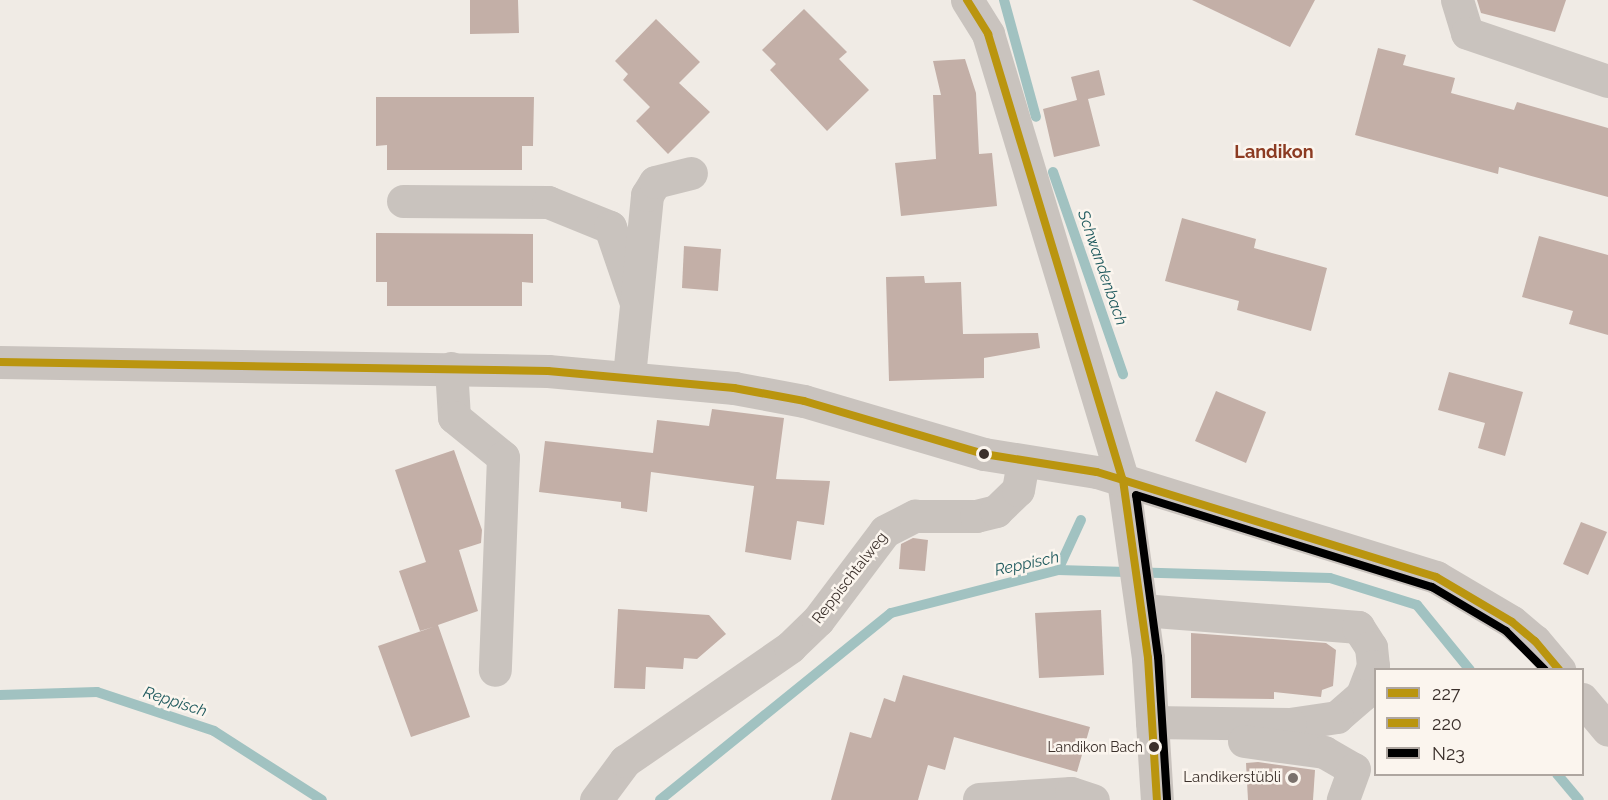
<!DOCTYPE html>
<html>
<head>
<meta charset="utf-8">
<style>
  body { margin:0 }
  #map { position:relative; width:1608px; height:800px; overflow:hidden; background:#f0ebe5; font-family:Raleway,sans-serif }
  div>[style] { position:absolute }
  [style*='--x'] { left:calc(var(--x)*1px); top:calc(var(--y)*1px); width:calc(var(--w)*1px); rotate:calc(var(--a)*1deg) }
  .stream>* { height:10px; margin:-5px; padding:0 5px; transform-origin:5px; border-radius:5px; background:#a1c2c1 }
  .building>* { inset:0; background:#c3afa7 }
  .minor>* { height:33px; margin:-16.5px; padding:0 16.5px; transform-origin:16.5px; border-radius:16.5px; background:#c9c3be }
  .bus-1>* { height:8px; margin:-4px; padding:0 4px; transform-origin:4px; border-radius:4px; background:#ba950f }
  .bus-2>* { height:8px; margin:-4px; padding:0 4px; transform-origin:4px; border-radius:4px; background:#ba950f }
  .bus-3>* { height:8px; margin:-4px; padding:0 4px; transform-origin:4px; border-radius:4px; background:#000 }
  .dots>* { width:16px; height:16px; translate:-50% -50%; box-sizing:border-box; border:3px solid #fbf5ee; border-radius:50% }
  span { translate:-50% -50%; white-space:nowrap; text-align:center; line-height:1.15; -webkit-text-stroke:5px #fbf5ee; paint-order:stroke }
  .bus-label { font-size:14px; color:#3b302b }
  .right { translate:-100% -50%; text-align:right }
  .street-label { font-size:15px; color:#3b302b }
  .poi-label { font-size:15px; color:#3b302b }
  .water-label { font-size:16px; color:#1f5a5e; font-style:italic }
  .quarter-label { font-size:18px; color:#8c3b22; font-weight:700 }
  .legend { position:absolute; left:1374px; top:668px; width:210px; height:108px; box-sizing:border-box; background:#fbf5ee; border:2px solid #aea6a0; margin:0; padding:8px 10px; list-style:none; font-size:18px; color:#3b302b }
  .legend li { display:flex; align-items:center; gap:12px; height:30px }
  .legend b { width:30px; border:2px solid #aea6a0 }
</style>
</head>
<body>
<div id="map">
  <div class="stream">
    <div style="--x:1004;--y:0;--w:121;--a:74.7"></div>
    <div style="--x:1053;--y:172;--w:214;--a:70.9"></div>
    <div style="--x:1058;--y:570;--w:55;--a:-65.3"></div>
    <div style="--x:0;--y:695;--w:97;--a:-1.8"></div>
    <div style="--x:97;--y:692;--w:123;--a:18.4"></div>
    <div style="--x:214;--y:731;--w:128;--a:32.6"></div>
    <div style="--x:1557;--y:774;--w:34;--a:50"></div>
    <div style="--x:660;--y:800;--w:297;--a:-39"></div>
    <div style="--x:891;--y:613;--w:172;--a:-14.4"></div>
    <div style="--x:1058;--y:570;--w:272;--a:1.7"></div>
    <div style="--x:1330;--y:578;--w:91;--a:17.2"></div>
    <div style="--x:1417;--y:605;--w:84;--a:50.8"></div>
  </div>
  <div class="building">
    <div style="clip-path:polygon(470px 0,518px 0,519px 33px,470px 34px)"></div>
    <div style="clip-path:polygon(1192px 0,1315px 0,1290px 47px)"></div>
    <div style="clip-path:polygon(1477px 0,1566px 0,1555px 32px,1481px 13px)"></div>
    <div style="clip-path:polygon(804px 9px,847px 52px,839px 59px,869px 90px,827px 131px,770px 70px,776px 64px,762px 50px)"></div>
    <div style="clip-path:polygon(656px 19px,700px 62px,679px 83px,710px 112px,668px 154px,636px 121px,650px 107px,623px 80px,628px 74px,615px 61px)"></div>
    <div style="clip-path:polygon(1378px 48px,1406px 55px,1403px 65px,1455px 78px,1451px 93px,1514px 110px,1517px 102px,1608px 128px,1608px 197px,1499px 167px,1498px 174px,1355px 135px)"></div>
    <div style="clip-path:polygon(965px 59px,976px 93px,979px 154px,992px 153px,997px 206px,901px 216px,895px 163px,936px 159px,933px 95px,941px 95px,933px 61px)"></div>
    <div style="clip-path:polygon(1099px 70px,1105px 95px,1088px 99px,1100px 146px,1054px 157px,1043px 109px,1077px 100px,1071px 77px)"></div>
    <div style="clip-path:polygon(376px 97px,534px 97px,533px 146px,522px 146px,522px 170px,387px 170px,387px 145px,376px 146px)"></div>
    <div style="clip-path:polygon(1182px 218px,1256px 239px,1254px 248px,1327px 268px,1311px 331px,1237px 310px,1239px 301px,1165px 281px)"></div>
    <div style="clip-path:polygon(376px 233px,533px 234px,533px 283px,522px 282px,522px 306px,387px 306px,387px 282px,376px 282px)"></div>
    <div style="clip-path:polygon(1539px 236px,1608px 255px,1608px 335px,1569px 324px,1573px 311px,1522px 297px)"></div>
    <div style="clip-path:polygon(684px 246px,721px 249px,718px 291px,682px 288px)"></div>
    <div style="clip-path:polygon(924px 276px,925px 283px,961px 282px,963px 334px,1038px 333px,1040px 348px,984px 358px,984px 378px,889px 381px,886px 277px)"></div>
    <div style="clip-path:polygon(1449px 372px,1523px 392px,1505px 456px,1478px 448px,1485px 423px,1438px 410px)"></div>
    <div style="clip-path:polygon(1216px 391px,1266px 412px,1246px 463px,1195px 441px)"></div>
    <div style="clip-path:polygon(712px 409px,784px 418px,776px 479px,830px 481px,824px 525px,797px 521px,791px 560px,745px 552px,754px 486px,651px 472px,647px 512px,621px 508px,621px 502px,539px 492px,545px 441px,653px 453px,657px 420px,709px 426px)"></div>
    <div style="clip-path:polygon(454px 450px,482px 530px,481px 543px,459px 550px,478px 611px,438px 625px,470px 717px,411px 737px,378px 646px,433px 627px,420px 631px,399px 571px,426px 562px,395px 470px)"></div>
    <div style="clip-path:polygon(1581px 522px,1607px 532px,1588px 575px,1563px 564px)"></div>
    <div style="clip-path:polygon(913px 538px,928px 540px,925px 571px,899px 569px,901px 544px)"></div>
    <div style="clip-path:polygon(618px 609px,709px 615px,726px 634px,697px 659px,684px 658px,683px 669px,646px 667px,645px 689px,614px 688px)"></div>
    <div style="clip-path:polygon(1101px 610px,1104px 675px,1039px 678px,1035px 613px)"></div>
    <div style="clip-path:polygon(1191px 633px,1326px 643px,1336px 650px,1333px 686px,1322px 690px,1321px 697px,1274px 692px,1274px 699px,1191px 698px)"></div>
    <div style="clip-path:polygon(903px 675px,1090px 727px,1077px 772px,954px 737px,945px 770px,928px 765px,918px 800px,831px 800px,850px 732px,871px 738px,884px 698px,895px 702px)"></div>
    <div style="clip-path:polygon(1258px 762px,1315px 770px,1313px 800px,1248px 800px,1246px 763px)"></div>
  </div>
  <div class="minor">
    <div style="--x:967;--y:0;--w:40;--a:58"></div>
    <div style="--x:988;--y:34;--w:466;--a:73.2"></div>
    <div style="--x:1123;--y:480;--w:180;--a:82"></div>
    <div style="--x:1148;--y:658;--w:142;--a:86.4"></div>
    <div style="--x:1457;--y:0;--w:34;--a:73"></div>
    <div style="--x:1467;--y:33;--w:149;--a:18.8"></div>
    <div style="--x:403;--y:201;--w:145;--a:0.4"></div>
    <div style="--x:548;--y:202;--w:67;--a:22"></div>
    <div style="--x:610;--y:227;--w:80;--a:71.1"></div>
    <div style="--x:0;--y:362;--w:548;--a:0.94"></div>
    <div style="--x:548;--y:371;--w:187;--a:5.2"></div>
    <div style="--x:734;--y:388;--w:71;--a:10.5"></div>
    <div style="--x:804;--y:401;--w:188;--a:16.4"></div>
    <div style="--x:984;--y:454;--w:114;--a:9.1"></div>
    <div style="--x:1097;--y:472;--w:355;--a:17.2"></div>
    <div style="--x:1436;--y:577;--w:88;--a:30.6"></div>
    <div style="--x:1512;--y:622;--w:30;--a:40"></div>
    <div style="--x:1535;--y:641;--w:38;--a:50"></div>
    <div style="--x:451;--y:368;--w:49;--a:86.5"></div>
    <div style="--x:454;--y:417;--w:63;--a:39.2"></div>
    <div style="--x:503;--y:457;--w:213;--a:92.2"></div>
    <div style="--x:629;--y:376;--w:182;--a:-84.3"></div>
    <div style="--x:647;--y:195;--w:15;--a:-58"></div>
    <div style="--x:655;--y:182;--w:37;--a:-14"></div>
    <div style="--x:1142;--y:610;--w:217;--a:4.5"></div>
    <div style="--x:1358;--y:627;--w:24;--a:57"></div>
    <div style="--x:1371;--y:647;--w:19;--a:84"></div>
    <div style="--x:1373;--y:666;--w:31;--a:111"></div>
    <div style="--x:1362;--y:695;--w:33;--a:139"></div>
    <div style="--x:1337;--y:717;--w:48;--a:171.5"></div>
    <div style="--x:1290;--y:724;--w:138;--a:-179.2"></div>
    <div style="--x:1582;--y:699;--w:40;--a:50"></div>
    <div style="--x:1244;--y:741;--w:81;--a:7.8"></div>
    <div style="--x:1324;--y:752;--w:34;--a:30"></div>
    <div style="--x:1354;--y:769;--w:33;--a:110"></div>
    <div style="--x:979;--y:799;--w:92;--a:-3.7"></div>
    <div style="--x:1071;--y:793;--w:23;--a:18"></div>
    <div style="--x:596;--y:800;--w:49;--a:-53.4"></div>
    <div style="--x:625;--y:761;--w:201;--a:-34.6"></div>
    <div style="--x:790;--y:647;--w:39;--a:-44"></div>
    <div style="--x:818;--y:620;--w:111;--a:-53"></div>
    <div style="--x:885;--y:531;--w:34;--a:-27"></div>
    <div style="--x:915;--y:516;--w:61;--a:0"></div>
    <div style="--x:976;--y:516;--w:21;--a:-14"></div>
    <div style="--x:996;--y:511;--w:30;--a:-44"></div>
    <div style="--x:1018;--y:490;--w:29;--a:-80"></div>
  </div>
  <div class="bus-1">
    <div style="--x:0;--y:362;--w:548;--a:0.94"></div>
    <div style="--x:548;--y:371;--w:187;--a:5.2"></div>
    <div style="--x:734;--y:388;--w:71;--a:10.5"></div>
    <div style="--x:804;--y:401;--w:188;--a:16.4"></div>
    <div style="--x:984;--y:454;--w:114;--a:9.1"></div>
    <div style="--x:1097;--y:472;--w:355;--a:17.2"></div>
    <div style="--x:1436;--y:577;--w:88;--a:30.6"></div>
    <div style="--x:1512;--y:622;--w:30;--a:40"></div>
    <div style="--x:1535;--y:641;--w:38;--a:50"></div>
  </div>
  <div class="bus-2">
    <div style="--x:967;--y:0;--w:40;--a:58"></div>
    <div style="--x:988;--y:34;--w:466;--a:73.2"></div>
    <div style="--x:1123;--y:480;--w:180;--a:82"></div>
    <div style="--x:1148;--y:658;--w:142;--a:86.4"></div>
  </div>
  <div class="bus-3">
    <div style="--x:1167;--y:799;--w:142;--a:-93.6"></div>
    <div style="--x:1158;--y:657;--w:163;--a:-97.7"></div>
    <div style="--x:1136;--y:495;--w:310;--a:17.3"></div>
    <div style="--x:1432;--y:587;--w:86;--a:30.7"></div>
    <div style="--x:1506;--y:631;--w:55;--a:45"></div>
  </div>
  <div class="dots">
    <div style="left:984px;top:454px;background:#3b302b"></div>
    <div style="left:1154px;top:747px;background:#3b302b"></div>
    <div style="left:1293px;top:778px;background:#7a716c"></div>
  </div>
  <div class="bus-label">
    <span class="right" style="left:1143px;top:747px">Landikon Bach</span>
  </div>
  <div class="street-label">
    <span style="left:850px;top:578px;rotate:-52deg">Reppischtalweg</span>
  </div>
  <div class="poi-label">
    <span class="right" style="left:1281px;top:778px">Landikerstübli</span>
  </div>
  <div class="water-label">
    <span style="left:1102px;top:268px;rotate:71deg">Schwandenbach</span>
    <span style="left:1027px;top:564px;rotate:-12deg">Reppisch</span>
    <span style="left:175px;top:702px;rotate:18deg">Reppisch</span>
  </div>
  <div class="quarter-label">
    <span style="left:1274px;top:152px">Landikon</span>
  </div>
  <ul class="legend">
  <li><b style="height:8px;background:#ba950f"></b>227</li>
  <li><b style="height:8px;background:#ba950f"></b>220</li>
  <li><b style="height:8px;background:#000"></b>N23</li>
  </ul>
</div>
</body>
</html>
